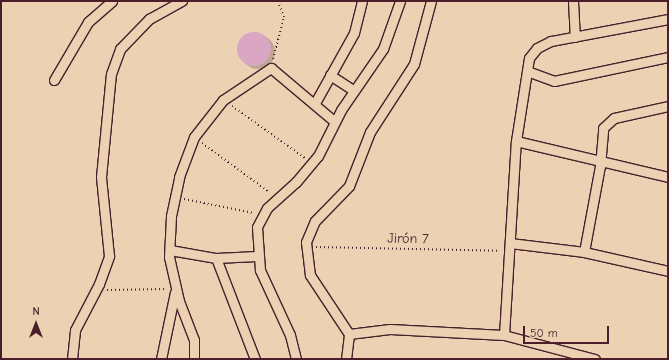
<!DOCTYPE html>
<html>
<head>
<meta charset="utf-8">
<style>
  body { margin:0 }
  #map { position:relative; width:669px; height:360px; overflow:hidden; background:#ecd1b3; font-family:"Comic Neue",sans-serif }
  div>[style] { position:absolute }
  [style*='--x'] { left:calc(var(--x)*1px); top:calc(var(--y)*1px); width:calc(var(--w)*1px); rotate:calc(var(--a)*1deg) }
  .shadow>* { inset:0; background:#0003 }
  .round { border-radius:50% }
  .building>* { inset:0; background:#d9a7c4 }
  .path>* { height:2px; margin-top:-1px; transform-origin:0; background:repeating-linear-gradient(90deg,#4a1f2b 0 1px,transparent 0 4px) }
  .roads { filter:drop-shadow(1px 0 #4a1f2b) drop-shadow(-1px 0 #4a1f2b) drop-shadow(0 1px #4a1f2b) drop-shadow(0 -1px #4a1f2b) }
  .street>* { height:9px; margin:-4.5px; padding:0 4.5px; transform-origin:4.5px; border-radius:4.5px; background:#ecd1b3 }
  span { translate:-50% -50%; white-space:nowrap; text-align:center; line-height:1.15; -webkit-text-stroke:4px #ecd1b3; paint-order:stroke }
  .street-label { font-size:14px; color:#4a1f2b }
  .frame { position:absolute; inset:0; border:2px solid #4a1f2b; pointer-events:none }
  .north { position:absolute; left:16px; top:304px; width:40px; height:40px; -webkit-text-stroke:3px #ecd1b3; paint-order:stroke; rotate:0deg; font-size:11px; font-weight:700; line-height:16px; text-align:center; color:#4a1f2b }
  .north::after { content:''; display:block; margin:auto; width:14px; height:18px; background:#4a1f2b; clip-path:polygon(50% 0,100% 100%,50% 72%,0 100%) }
  .scale { position:absolute; left:523px; top:326px; width:86px; height:18px; box-sizing:border-box; border:2px solid #4a1f2b; border-top:0; padding-left:5px; font-size:12px; line-height:14px; white-space:nowrap; color:#4a1f2b; -webkit-text-stroke:3px #ecd1b3; paint-order:stroke }
</style>
</head>
<body>
<div id="map">
  <div class="shadow">
    <div class="round" style="left:241px;top:35px;width:34px;height:34px"></div>
  </div>
  <div class="building">
    <div class="round" style="left:237px;top:32px;width:34px;height:34px"></div>
  </div>
  <div class="path">
    <div style="--x:273;--y:59;--w:43;--a:-75.3"></div>
    <div style="--x:284;--y:17;--w:17;--a:-111"></div>
    <div style="--x:232;--y:106;--w:90;--a:35.5"></div>
    <div style="--x:202;--y:143;--w:83;--a:36.2"></div>
    <div style="--x:184;--y:199;--w:71;--a:11.3"></div>
    <div style="--x:316;--y:247;--w:184;--a:1.2"></div>
    <div style="--x:107;--y:290;--w:59;--a:-1"></div>
  </div>
  <div class="roads">
    <div class="street">
      <div style="--x:573;--y:1;--w:36;--a:87"></div>
      <div style="--x:527;--y:71;--w:29;--a:20"></div>
      <div style="--x:554;--y:81;--w:116;--a:-11.9"></div>
      <div style="--x:330;--y:75;--w:27;--a:33"></div>
      <div style="--x:54;--y:80;--w:67;--a:-59.6"></div>
      <div style="--x:88;--y:22;--w:32;--a:-41"></div>
      <div style="--x:315;--y:103;--w:80;--a:-60.9"></div>
      <div style="--x:354;--y:33;--w:33;--a:-76"></div>
      <div style="--x:516;--y:141;--w:156;--a:13.3"></div>
      <div style="--x:510;--y:243;--w:75;--a:6.9"></div>
      <div style="--x:584;--y:252;--w:86;--a:12.7"></div>
      <div style="--x:170;--y:250;--w:47;--a:9.9"></div>
      <div style="--x:216;--y:258;--w:41;--a:-2.8"></div>
      <div style="--x:584;--y:252;--w:87;--a:-79.5"></div>
      <div style="--x:600;--y:166;--w:38;--a:-85"></div>
      <div style="--x:603;--y:128;--w:15;--a:-42"></div>
      <div style="--x:614;--y:118;--w:55;--a:-12.5"></div>
      <div style="--x:216;--y:258;--w:108;--a:68.9"></div>
      <div style="--x:349;--y:334;--w:41;--a:-7"></div>
      <div style="--x:390;--y:329;--w:114;--a:3"></div>
      <div style="--x:504;--y:335;--w:94;--a:14.8"></div>
      <div style="--x:504;--y:335;--w:194;--a:-86.5"></div>
      <div style="--x:516;--y:141;--w:84;--a:-81.1"></div>
      <div style="--x:529;--y:58;--w:13;--a:-51"></div>
      <div style="--x:537;--y:48;--w:16;--a:-27"></div>
      <div style="--x:551;--y:41;--w:119;--a:-10.6"></div>
      <div style="--x:72;--y:359;--w:29;--a:-84"></div>
      <div style="--x:75;--y:330;--w:52;--a:-62.4"></div>
      <div style="--x:99;--y:284;--w:30;--a:-70"></div>
      <div style="--x:109;--y:256;--w:79;--a:-95.8"></div>
      <div style="--x:101;--y:177;--w:103;--a:-84.5"></div>
      <div style="--x:111;--y:74;--w:27;--a:-70"></div>
      <div style="--x:120;--y:49;--w:42;--a:-46"></div>
      <div style="--x:149;--y:19;--w:38;--a:-29"></div>
      <div style="--x:161;--y:359;--w:68;--a:-78.2"></div>
      <div style="--x:194;--y:359;--w:19;--a:-90"></div>
      <div style="--x:194;--y:340;--w:42;--a:-111"></div>
      <div style="--x:179;--y:301;--w:45;--a:-102.8"></div>
      <div style="--x:169;--y:257;--w:41;--a:-87.2"></div>
      <div style="--x:171;--y:216;--w:40;--a:-78"></div>
      <div style="--x:179;--y:177;--w:43;--a:-69.4"></div>
      <div style="--x:194;--y:137;--w:47;--a:-51.9"></div>
      <div style="--x:223;--y:100;--w:58;--a:-33.7"></div>
      <div style="--x:271;--y:68;--w:82;--a:40.1"></div>
      <div style="--x:296;--y:359;--w:25;--a:-104"></div>
      <div style="--x:290;--y:335;--w:72;--a:-114.8"></div>
      <div style="--x:260;--y:270;--w:43;--a:-94"></div>
      <div style="--x:257;--y:227;--w:21;--a:-62"></div>
      <div style="--x:267;--y:208;--w:39;--a:-42"></div>
      <div style="--x:296;--y:182;--w:34;--a:-50"></div>
      <div style="--x:318;--y:156;--w:51;--a:-63.4"></div>
      <div style="--x:341;--y:110;--w:74;--a:-55.5"></div>
      <div style="--x:383;--y:49;--w:51;--a:-70.5"></div>
      <div style="--x:346;--y:359;--w:25;--a:-83"></div>
      <div style="--x:349;--y:334;--w:71;--a:-123.5"></div>
      <div style="--x:310;--y:275;--w:33;--a:-97"></div>
      <div style="--x:306;--y:242;--w:23;--a:-67"></div>
      <div style="--x:315;--y:221;--w:49;--a:-45.8"></div>
      <div style="--x:349;--y:186;--w:58;--a:-68.7"></div>
      <div style="--x:370;--y:132;--w:81;--a:-57.1"></div>
      <div style="--x:414;--y:64;--w:65;--a:-74.9"></div>
    </div>
  </div>
  <div class="street-label">
    <span style="left:408px;top:239px;rotate:1deg">Jirón 7</span>
  </div>
  <div class="frame"></div>
  <div class="north">N</div>
  <div class="scale">50 m</div>
</div>
</body>
</html>
